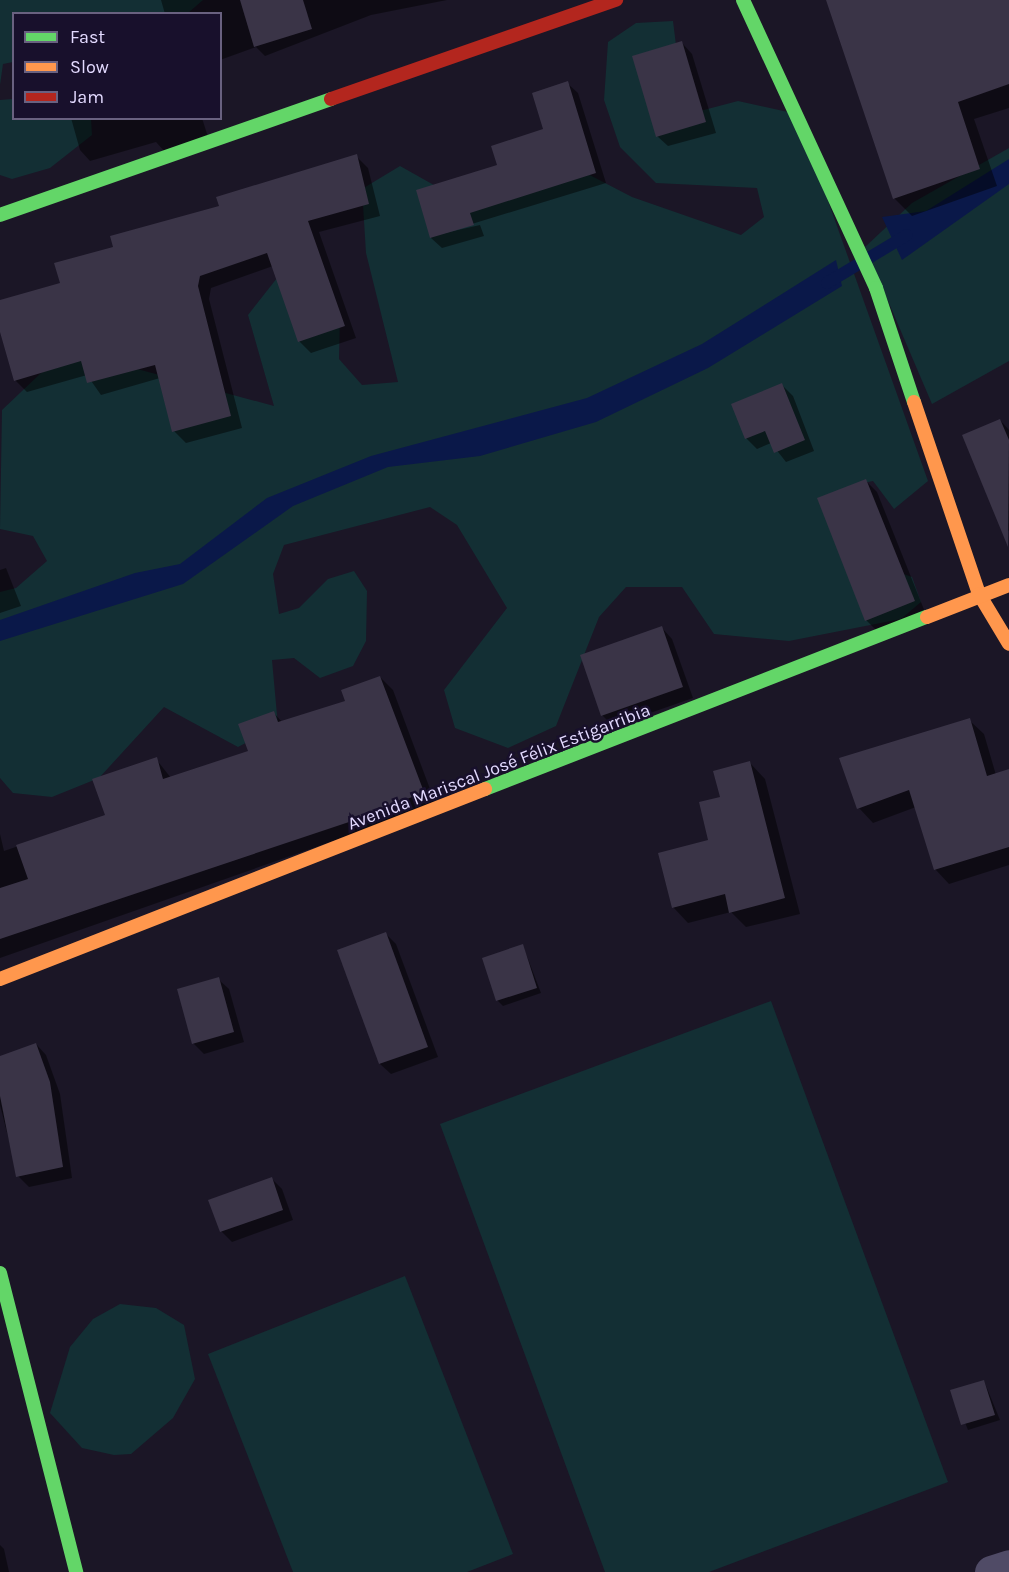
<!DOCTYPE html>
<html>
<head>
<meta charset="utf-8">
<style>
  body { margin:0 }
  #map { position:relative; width:1009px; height:1572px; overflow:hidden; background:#1b1626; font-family:Karla,sans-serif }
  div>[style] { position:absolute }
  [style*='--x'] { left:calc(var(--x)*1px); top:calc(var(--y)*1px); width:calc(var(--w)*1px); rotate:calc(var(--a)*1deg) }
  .green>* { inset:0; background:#132f34 }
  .water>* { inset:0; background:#0a1849 }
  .shadow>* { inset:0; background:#0007 }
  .stream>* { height:12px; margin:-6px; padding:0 6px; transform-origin:6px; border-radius:6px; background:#0a1849 }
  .building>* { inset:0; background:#3a3447 }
  .street>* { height:33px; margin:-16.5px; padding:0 16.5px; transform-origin:16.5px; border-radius:16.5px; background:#504b66 }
  .fast>* { height:14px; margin:-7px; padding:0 7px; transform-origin:7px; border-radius:7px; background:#63d668 }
  .slow>* { height:14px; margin:-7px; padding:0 7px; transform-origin:7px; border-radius:7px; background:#ff974d }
  .jam>* { height:14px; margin:-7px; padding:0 7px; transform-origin:7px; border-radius:7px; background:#b3261e }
  span { translate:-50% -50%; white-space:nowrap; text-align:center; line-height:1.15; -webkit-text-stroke:5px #18102c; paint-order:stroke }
  .street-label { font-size:18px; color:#e3daff }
  .legend { position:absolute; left:12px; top:12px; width:210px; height:108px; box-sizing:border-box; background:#18102c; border:2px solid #696180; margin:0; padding:8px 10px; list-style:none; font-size:18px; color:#e3daff }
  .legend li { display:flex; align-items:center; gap:12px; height:30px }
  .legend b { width:30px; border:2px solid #696180 }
</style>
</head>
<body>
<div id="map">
  <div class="green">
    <div style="clip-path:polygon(0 0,203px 0,188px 13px,14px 14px,13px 62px,3px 64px,0 85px)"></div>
    <div style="clip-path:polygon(673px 21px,679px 69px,700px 111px,738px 101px,797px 114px,928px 481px,894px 509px,873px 481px,849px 486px,878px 565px,912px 577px,921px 602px,901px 619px,789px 641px,714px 634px,682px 587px,626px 587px,599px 617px,556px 726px,508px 748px,455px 728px,444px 690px,507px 608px,457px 525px,430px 507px,284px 545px,273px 574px,279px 614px,299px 608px,328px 579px,354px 571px,367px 591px,366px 641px,353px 666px,320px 678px,294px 658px,272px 660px,278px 726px,238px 747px,164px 707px,99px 778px,52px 797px,13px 793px,0 778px,0 592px,16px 588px,47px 561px,33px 536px,0 529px,2px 410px,41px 373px,82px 354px,274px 406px,248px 315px,281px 273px,340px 314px,339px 359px,362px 385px,398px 382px,366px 253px,362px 189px,400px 166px,441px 189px,580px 170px,632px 197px,741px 235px,764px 217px,757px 188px,656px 183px,620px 147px,604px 100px,608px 42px,636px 23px)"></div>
    <div style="clip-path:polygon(13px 99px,14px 118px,91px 119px,92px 135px,50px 168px,12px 179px,0 175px,0 100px)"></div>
    <div style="clip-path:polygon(1009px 148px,1009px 361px,932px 404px,865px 247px,912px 203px)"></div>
    <div style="clip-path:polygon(771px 1001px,948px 1482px,709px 1572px,605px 1572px,440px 1124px)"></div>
    <div style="clip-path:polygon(405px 1276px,513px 1554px,467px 1572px,293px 1572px,208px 1354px)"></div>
    <div style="clip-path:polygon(120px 1304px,156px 1308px,184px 1325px,195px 1379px,173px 1418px,131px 1454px,114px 1455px,82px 1448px,50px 1413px,70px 1347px,93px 1319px)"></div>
  </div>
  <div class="water">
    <div style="clip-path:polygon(1009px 159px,1009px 184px,902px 260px,882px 217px,926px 211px)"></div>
    <div style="clip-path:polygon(836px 260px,842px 286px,708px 368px,596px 422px,480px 456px,388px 467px,293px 506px,183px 584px,0 641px,0 620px,135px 573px,180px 564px,267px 498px,371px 456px,587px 398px,702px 344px)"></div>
  </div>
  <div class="shadow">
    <div style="clip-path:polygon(161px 0,447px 0,371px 15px,265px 56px,256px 47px,220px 60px,220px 14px,165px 14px)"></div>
    <div style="clip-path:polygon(841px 0,1009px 0,1009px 108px,974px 119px,997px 186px,912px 216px,894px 198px)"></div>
    <div style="clip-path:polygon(682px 43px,692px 54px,716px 133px,668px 146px,657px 136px)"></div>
    <div style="clip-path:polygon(567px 83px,578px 93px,606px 183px,436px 235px,480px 225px,484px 236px,442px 248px,431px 238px,418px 191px,499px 166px,545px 130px)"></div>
    <div style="clip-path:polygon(71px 118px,202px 118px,208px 137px,165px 152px,156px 142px,90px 161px,80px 150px)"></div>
    <div style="clip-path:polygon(356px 156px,368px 168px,380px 216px,319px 232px,356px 338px,311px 353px,299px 341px,273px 266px,211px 288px,209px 299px,242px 428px,186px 443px,174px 431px,160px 378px,101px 395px,87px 375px,27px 392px,15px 380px,0 326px,0 302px,61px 284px,114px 248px)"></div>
    <div style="clip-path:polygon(782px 385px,793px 396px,814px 451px,786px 462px,771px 443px,757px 449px,746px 438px)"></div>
    <div style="clip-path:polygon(1000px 420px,1009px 430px,1009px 531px,999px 521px)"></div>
    <div style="clip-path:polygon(866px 481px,877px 492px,925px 612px,877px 631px,866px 620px)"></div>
    <div style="clip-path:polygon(6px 568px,21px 606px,0 613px,0 570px)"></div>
    <div style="clip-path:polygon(662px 628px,672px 639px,693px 698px,613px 726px,602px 715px)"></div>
    <div style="clip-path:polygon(380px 677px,393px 690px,436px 805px,0 958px,0 834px,4px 851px,106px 816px,156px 759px,171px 778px,249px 752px,274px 713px,282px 722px,347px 702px)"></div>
    <div style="clip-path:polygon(969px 720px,984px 734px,996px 775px,1009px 770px,1009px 865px,949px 884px,935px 869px,916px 807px,873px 823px,859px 808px,841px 759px)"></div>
    <div style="clip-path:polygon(750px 763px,765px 779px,800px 914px,746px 927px,731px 912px,688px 923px,673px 907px,710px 841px,722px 798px)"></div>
    <div style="clip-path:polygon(385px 933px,396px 944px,438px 1057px,391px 1074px,380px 1064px)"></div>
    <div style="clip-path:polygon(523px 946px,541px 993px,503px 1006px,497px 1000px)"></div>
    <div style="clip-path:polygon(218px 979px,229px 989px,244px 1042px,204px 1054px,193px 1043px)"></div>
    <div style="clip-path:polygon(36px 1044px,46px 1055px,60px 1094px,72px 1178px,29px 1187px,18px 1176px,0 1105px,0 1057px)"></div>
    <div style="clip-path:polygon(272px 1179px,282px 1189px,293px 1220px,232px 1242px,221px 1231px)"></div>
    <div style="clip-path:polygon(984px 1381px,1000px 1420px,968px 1430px,952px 1391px)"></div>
    <div style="clip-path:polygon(0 1545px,4px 1549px,9px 1572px,0 1572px)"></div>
  </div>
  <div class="stream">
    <div style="--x:827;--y:283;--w:93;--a:-31"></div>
  </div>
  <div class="building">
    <div style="clip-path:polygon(240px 0,303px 0,312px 29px,254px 47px)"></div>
    <div style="clip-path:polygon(826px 0,1009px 0,1009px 84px,958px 102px,980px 169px,893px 199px)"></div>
    <div style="clip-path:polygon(682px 41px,706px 122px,656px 137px,632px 56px)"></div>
    <div style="clip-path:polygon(568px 81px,596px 173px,470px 213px,474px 225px,430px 238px,416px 190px,497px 165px,491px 146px,543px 129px,532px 93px)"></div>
    <div style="clip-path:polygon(357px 154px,369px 204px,308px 221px,345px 326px,298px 342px,267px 253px,200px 276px,198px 286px,231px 416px,172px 432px,155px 365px,87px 383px,81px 361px,14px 381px,0 332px,0 300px,60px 283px,54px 263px,113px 247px,110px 236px,219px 206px,216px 197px)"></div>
    <div style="clip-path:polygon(782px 383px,805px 440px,774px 453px,765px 431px,745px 439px,731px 404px)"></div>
    <div style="clip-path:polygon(1000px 419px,1009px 440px,1008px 547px,962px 435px)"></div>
    <div style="clip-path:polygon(866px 479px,915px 601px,865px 621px,817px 498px)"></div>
    <div style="clip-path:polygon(662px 626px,683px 687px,601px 716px,580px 655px)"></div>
    <div style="clip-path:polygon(380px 676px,424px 792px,364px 817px,0 939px,0 888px,28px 879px,16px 845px,105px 815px,92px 779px,157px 757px,163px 779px,248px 751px,238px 724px,274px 711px,278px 722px,345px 701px,341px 690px)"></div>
    <div style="clip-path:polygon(970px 718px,987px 776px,1009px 769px,1009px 847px,934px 870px,909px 790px,857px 809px,839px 758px)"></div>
    <div style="clip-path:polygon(750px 761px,785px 898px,729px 913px,725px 894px,672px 908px,658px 853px,708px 840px,699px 802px,720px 797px,713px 771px)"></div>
    <div style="clip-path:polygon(386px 932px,428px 1047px,379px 1064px,337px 950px)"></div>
    <div style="clip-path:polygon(523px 944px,537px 988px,496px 1001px,482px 958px)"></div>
    <div style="clip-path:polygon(219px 977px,234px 1032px,192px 1044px,177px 989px)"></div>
    <div style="clip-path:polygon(36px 1043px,50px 1082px,63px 1167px,16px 1177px,0 1096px,0 1056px)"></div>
    <div style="clip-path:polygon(272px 1177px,283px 1210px,220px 1232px,208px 1200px)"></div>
    <div style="clip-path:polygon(984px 1380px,995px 1415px,961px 1425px,950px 1390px)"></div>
  </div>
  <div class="street">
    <div style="--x:991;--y:1572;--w:19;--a:-18"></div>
  </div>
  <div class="fast">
    <div style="--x:743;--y:0;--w:317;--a:65.2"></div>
    <div style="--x:876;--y:288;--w:120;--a:71.6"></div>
    <div style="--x:0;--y:215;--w:351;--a:-19.3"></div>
    <div style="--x:485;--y:789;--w:474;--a:-21.3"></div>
    <div style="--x:0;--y:1273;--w:309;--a:75.7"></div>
  </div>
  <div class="slow">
    <div style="--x:914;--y:402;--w:203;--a:71.3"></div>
    <div style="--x:979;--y:594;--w:58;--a:59"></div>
    <div style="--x:927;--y:617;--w:88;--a:-21.3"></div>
    <div style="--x:0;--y:979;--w:521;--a:-21.39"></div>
  </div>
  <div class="jam">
    <div style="--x:331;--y:99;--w:302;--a:-19.2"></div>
  </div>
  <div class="street-label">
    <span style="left:499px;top:767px;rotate:-21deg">Avenida Mariscal José Félix Estigarribia</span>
  </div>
  <ul class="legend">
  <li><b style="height:8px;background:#63d668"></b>Fast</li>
  <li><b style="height:8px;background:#ff974d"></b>Slow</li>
  <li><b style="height:8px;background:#b3261e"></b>Jam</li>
  </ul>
</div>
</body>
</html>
